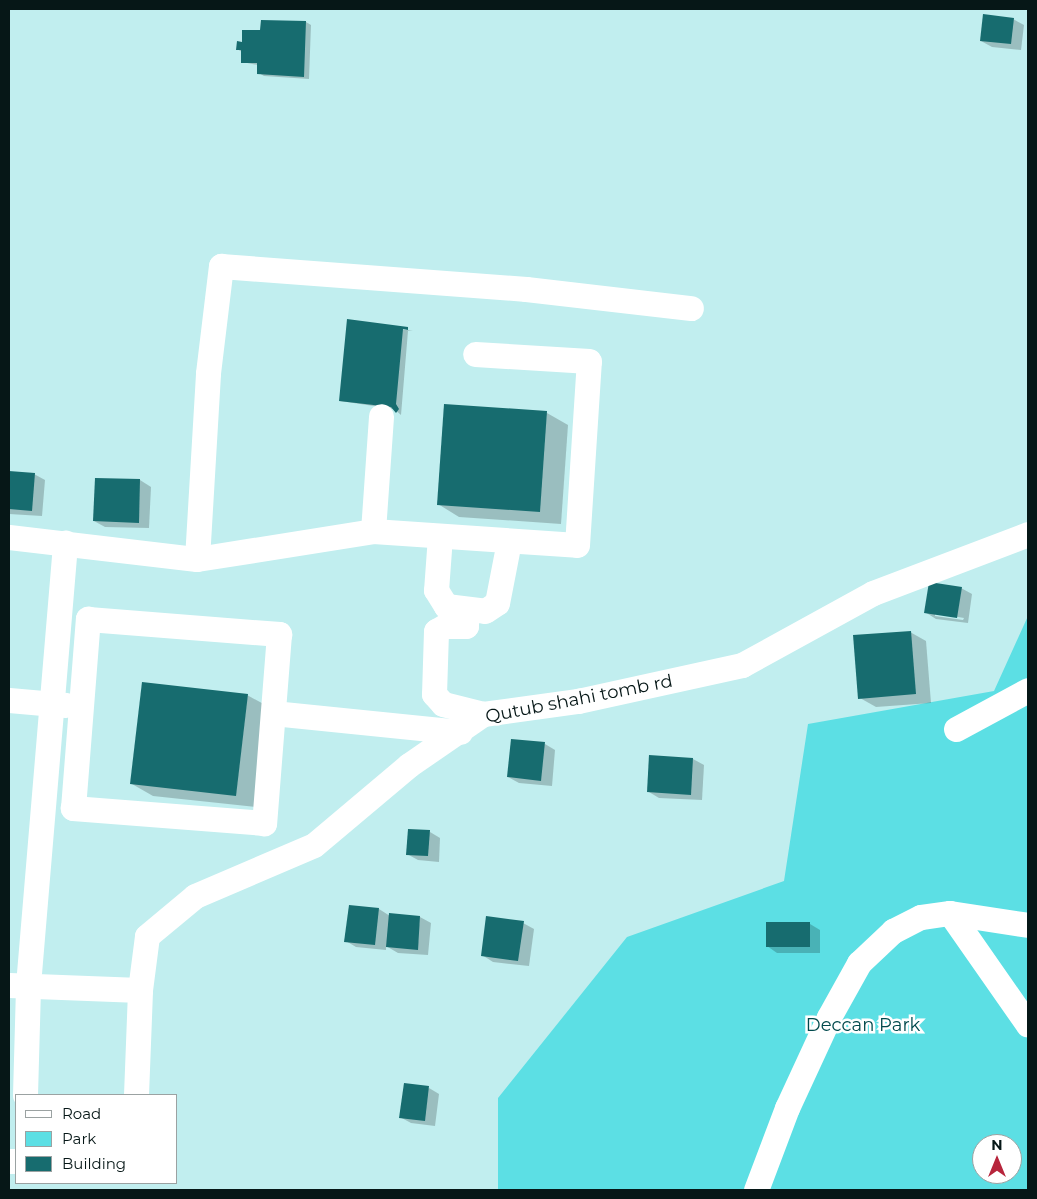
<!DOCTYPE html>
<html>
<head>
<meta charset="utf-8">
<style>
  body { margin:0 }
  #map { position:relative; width:1037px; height:1199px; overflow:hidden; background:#c1eeef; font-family:Montserrat,sans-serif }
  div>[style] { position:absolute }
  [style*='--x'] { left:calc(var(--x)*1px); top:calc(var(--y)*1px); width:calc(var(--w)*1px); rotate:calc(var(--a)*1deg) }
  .green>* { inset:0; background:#5cdfe4 }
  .shadow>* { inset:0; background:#0003 }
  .building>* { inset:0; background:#176c6f }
  .minor>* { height:25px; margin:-12.5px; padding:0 12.5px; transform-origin:12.5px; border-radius:12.5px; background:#fff }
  span { translate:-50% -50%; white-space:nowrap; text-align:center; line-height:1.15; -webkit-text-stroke:5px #fff; paint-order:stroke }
  .street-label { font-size:18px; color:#061717 }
  .park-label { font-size:18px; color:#00494c }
  .frame { position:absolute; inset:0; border:10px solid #061717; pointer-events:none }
  .legend { position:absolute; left:15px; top:1094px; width:162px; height:90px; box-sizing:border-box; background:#fff; border:1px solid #9ba2a2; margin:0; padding:6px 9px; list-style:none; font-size:15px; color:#061717 }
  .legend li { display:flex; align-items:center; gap:10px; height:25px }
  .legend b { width:25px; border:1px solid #9ba2a2 }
  .north { position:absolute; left:972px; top:1134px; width:50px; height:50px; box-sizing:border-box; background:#fff; border:1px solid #9ba2a2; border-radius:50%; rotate:0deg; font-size:14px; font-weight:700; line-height:20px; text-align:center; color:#061717 }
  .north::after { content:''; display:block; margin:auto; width:18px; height:22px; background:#b7253c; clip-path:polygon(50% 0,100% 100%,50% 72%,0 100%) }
</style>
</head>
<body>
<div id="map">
  <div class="green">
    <div style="clip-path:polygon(evenodd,1028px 616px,1028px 1190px,498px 1190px,498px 1098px,627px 937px,784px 881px,808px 724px,994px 691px,1028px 616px,982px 1144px,1012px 1144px,1012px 1174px,982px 1174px,982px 1144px)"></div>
  </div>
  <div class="shadow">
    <div style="clip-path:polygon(1013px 19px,1024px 25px,1021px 50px,992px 47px,981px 41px)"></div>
    <div style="clip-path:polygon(306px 22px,311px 25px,309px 79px,264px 76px,259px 73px,258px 65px,242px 62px,242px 52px,237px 49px,261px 31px)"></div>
    <div style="clip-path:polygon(348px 321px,413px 331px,408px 331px,401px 415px,394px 409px,340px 401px)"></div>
    <div style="clip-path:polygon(547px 413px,568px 425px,561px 524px,459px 517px,438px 504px)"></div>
    <div style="clip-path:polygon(9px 472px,34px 474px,45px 480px,42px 516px,9px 514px)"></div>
    <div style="clip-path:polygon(140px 480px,151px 487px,149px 528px,105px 527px,94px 521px)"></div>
    <div style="clip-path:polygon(evenodd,961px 588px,972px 594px,968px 623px,936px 619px,925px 612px,961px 588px,935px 613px,964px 618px,963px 620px,935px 616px,935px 613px)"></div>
    <div style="clip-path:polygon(910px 632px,926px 641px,931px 703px,876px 707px,860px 698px)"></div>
    <div style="clip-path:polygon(247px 695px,269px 707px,257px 807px,153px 796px,132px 784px)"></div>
    <div style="clip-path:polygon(545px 744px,555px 750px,552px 786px,519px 783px,508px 777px)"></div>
    <div style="clip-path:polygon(651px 757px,693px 759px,704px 765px,702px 800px,659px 798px,649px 792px)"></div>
    <div style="clip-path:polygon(430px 832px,440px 838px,439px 862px,418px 860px,407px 854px)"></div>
    <div style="clip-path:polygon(379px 909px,390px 916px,420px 917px,431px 923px,428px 955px,398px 953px,386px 946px,386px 950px,356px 947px,346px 941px)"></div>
    <div style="clip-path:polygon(523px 923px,534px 929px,529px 966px,493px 962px,482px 955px)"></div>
    <div style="clip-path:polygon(810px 924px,820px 930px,820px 953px,777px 953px,767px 946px)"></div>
    <div style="clip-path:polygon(429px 1088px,439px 1094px,435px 1126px,411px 1123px,400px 1117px)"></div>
  </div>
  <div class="building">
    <div style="clip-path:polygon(983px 14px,1014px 18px,1011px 44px,980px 41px)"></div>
    <div style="clip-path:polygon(261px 20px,306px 21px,304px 77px,257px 74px,257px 63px,241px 63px,241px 50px,236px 50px,237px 41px,242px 42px,242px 30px,260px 30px)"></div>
    <div style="clip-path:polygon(347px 319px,408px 327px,408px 330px,403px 329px,396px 404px,399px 409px,396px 413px,391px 407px,339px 401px)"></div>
    <div style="clip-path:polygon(444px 404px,547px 411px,540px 512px,437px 505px)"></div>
    <div style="clip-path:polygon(9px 471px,35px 473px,32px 511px,9px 509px)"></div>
    <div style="clip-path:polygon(95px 478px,140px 479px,139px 523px,93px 521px)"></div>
    <div style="clip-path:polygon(929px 582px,962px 587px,957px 618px,924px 613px)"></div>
    <div style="clip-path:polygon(911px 631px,916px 694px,858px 699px,853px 635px)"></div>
    <div style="clip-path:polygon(142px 682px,248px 694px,236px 796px,130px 784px)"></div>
    <div style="clip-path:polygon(511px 739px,545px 742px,541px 781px,507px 777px)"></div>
    <div style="clip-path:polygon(649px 755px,693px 758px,691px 795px,647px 792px)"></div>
    <div style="clip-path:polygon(408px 829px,430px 830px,428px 856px,406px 855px)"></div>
    <div style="clip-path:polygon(349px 905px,379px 908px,375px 945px,344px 942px)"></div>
    <div style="clip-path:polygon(389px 913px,420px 916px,418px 950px,386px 947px)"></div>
    <div style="clip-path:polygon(486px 916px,524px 921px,518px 961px,481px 956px)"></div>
    <div style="clip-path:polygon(766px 922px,810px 922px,810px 947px,766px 947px)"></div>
    <div style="clip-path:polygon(404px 1083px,429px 1086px,425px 1121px,399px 1118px)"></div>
  </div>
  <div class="minor">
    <div style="--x:373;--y:531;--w:204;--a:3.9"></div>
    <div style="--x:577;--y:545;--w:184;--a:-86.3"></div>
    <div style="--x:589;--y:361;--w:114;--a:-176.5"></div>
    <div style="--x:440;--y:536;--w:54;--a:94.2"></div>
    <div style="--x:436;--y:590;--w:19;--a:58"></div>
    <div style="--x:446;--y:606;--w:39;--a:7"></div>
    <div style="--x:485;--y:611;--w:14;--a:-34"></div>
    <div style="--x:497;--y:603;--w:63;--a:-79"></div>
    <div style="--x:9;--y:537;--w:189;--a:6.7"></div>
    <div style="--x:197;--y:559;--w:186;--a:-86.6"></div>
    <div style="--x:208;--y:373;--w:108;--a:-83.1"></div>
    <div style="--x:221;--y:266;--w:306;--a:4.3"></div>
    <div style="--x:526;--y:289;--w:166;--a:6.6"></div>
    <div style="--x:197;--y:559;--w:178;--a:-9"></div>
    <div style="--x:373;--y:531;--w:115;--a:-86"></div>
    <div style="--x:467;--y:610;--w:16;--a:94"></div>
    <div style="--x:466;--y:626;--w:21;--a:180"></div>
    <div style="--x:445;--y:626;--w:10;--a:151"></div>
    <div style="--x:436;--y:631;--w:63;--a:91.8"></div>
    <div style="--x:434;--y:694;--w:13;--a:48"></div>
    <div style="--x:443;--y:704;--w:41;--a:14"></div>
    <div style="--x:88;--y:619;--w:192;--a:4.5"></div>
    <div style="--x:279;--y:634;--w:190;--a:94.5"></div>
    <div style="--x:264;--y:823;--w:192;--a:-175.5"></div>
    <div style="--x:73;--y:808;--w:190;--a:-85.5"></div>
    <div style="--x:9;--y:700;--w:57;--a:5"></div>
    <div style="--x:273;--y:713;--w:188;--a:5.8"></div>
    <div style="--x:956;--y:729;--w:82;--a:-28.4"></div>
    <div style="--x:950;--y:913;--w:136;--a:55.1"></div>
    <div style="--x:9;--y:985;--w:131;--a:2.2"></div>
    <div style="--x:140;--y:990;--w:54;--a:-82.6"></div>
    <div style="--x:147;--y:936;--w:62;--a:-39.8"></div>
    <div style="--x:195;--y:896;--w:129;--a:-23.2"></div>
    <div style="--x:314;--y:845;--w:124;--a:-40.1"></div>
    <div style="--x:409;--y:765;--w:90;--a:-34.6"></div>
    <div style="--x:483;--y:714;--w:96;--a:-7.8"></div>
    <div style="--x:578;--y:701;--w:168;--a:-12.4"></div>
    <div style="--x:742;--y:665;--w:149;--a:-28.8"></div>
    <div style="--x:873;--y:593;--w:166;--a:-20.8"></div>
    <div style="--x:25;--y:1095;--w:110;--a:-88.4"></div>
    <div style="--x:28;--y:985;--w:444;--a:-85.2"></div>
    <div style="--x:136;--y:1095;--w:105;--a:-87.8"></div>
    <div style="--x:9;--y:1161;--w:7;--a:0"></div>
    <div style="--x:756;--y:1190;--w:88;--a:-69.3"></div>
    <div style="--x:787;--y:1108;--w:100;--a:-65.2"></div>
    <div style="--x:829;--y:1017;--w:62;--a:-60.9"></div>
    <div style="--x:859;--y:963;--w:47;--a:-43.3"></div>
    <div style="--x:893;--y:931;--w:31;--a:-27"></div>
    <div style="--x:921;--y:917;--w:29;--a:-8"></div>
    <div style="--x:950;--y:913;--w:79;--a:8.7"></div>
  </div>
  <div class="street-label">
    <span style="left:579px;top:699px;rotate:-11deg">Qutub shahi tomb rd</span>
  </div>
  <div class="park-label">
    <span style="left:863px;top:1025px">Deccan Park</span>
  </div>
  <div class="frame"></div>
  <ul class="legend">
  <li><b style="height:6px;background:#fff"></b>Road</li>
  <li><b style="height:14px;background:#5cdfe4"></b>Park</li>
  <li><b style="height:14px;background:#176c6f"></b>Building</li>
  </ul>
  <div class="north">N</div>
</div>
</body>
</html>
